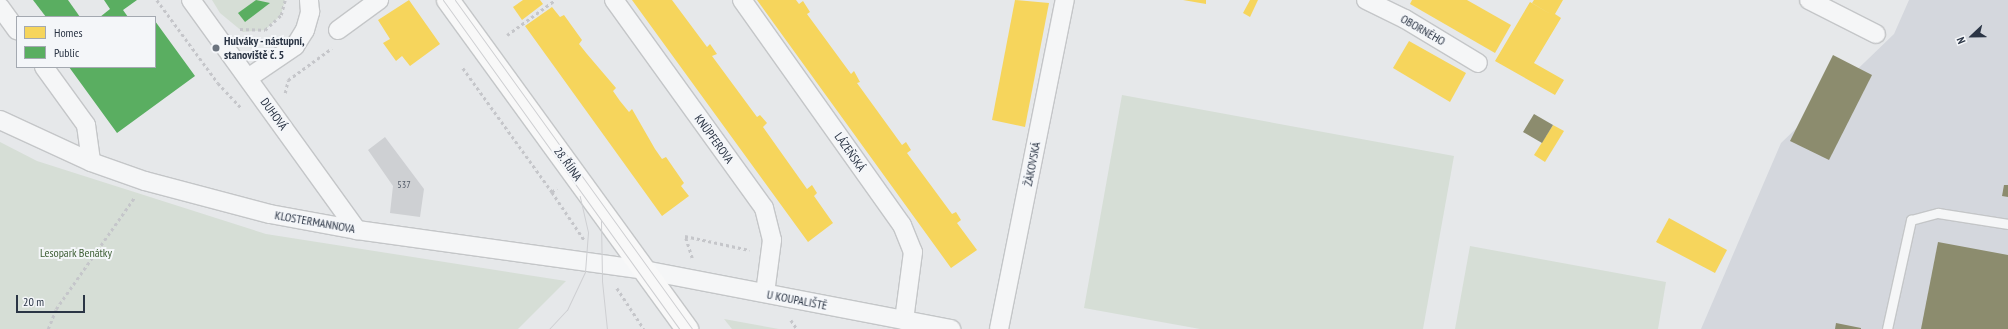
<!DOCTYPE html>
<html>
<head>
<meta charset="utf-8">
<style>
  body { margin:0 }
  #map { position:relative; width:2008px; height:329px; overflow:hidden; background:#e6e8ea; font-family:"PT Sans Narrow",sans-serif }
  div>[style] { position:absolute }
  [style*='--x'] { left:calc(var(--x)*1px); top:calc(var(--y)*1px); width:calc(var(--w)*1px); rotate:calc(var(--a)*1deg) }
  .built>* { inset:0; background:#d4d7dd }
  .green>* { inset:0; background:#d6ded6 }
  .homes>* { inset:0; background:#f6d55c }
  .public>* { inset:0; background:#5aae61 }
  .industry>* { inset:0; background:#8c8c6e }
  .building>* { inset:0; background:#ced0d3 }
  .path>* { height:2.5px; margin-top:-1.25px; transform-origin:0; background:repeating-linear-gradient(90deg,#c5c6ca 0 3px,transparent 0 6px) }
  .roads { filter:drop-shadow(1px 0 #c4c6c8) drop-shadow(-1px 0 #c4c6c8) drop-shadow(0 1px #c4c6c8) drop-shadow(0 -1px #c4c6c8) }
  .lane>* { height:9px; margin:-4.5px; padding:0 4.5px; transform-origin:4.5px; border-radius:4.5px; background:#f5f6f7 }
  .street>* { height:18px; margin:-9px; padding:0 9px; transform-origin:9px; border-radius:9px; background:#f5f6f7 }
  .secondary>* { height:22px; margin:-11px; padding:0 11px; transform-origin:11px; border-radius:11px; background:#f8f8f8 }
  .tram>* { height:1px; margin:-0.5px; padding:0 0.5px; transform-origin:0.5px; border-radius:0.5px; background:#cecfd2 }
  .dots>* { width:11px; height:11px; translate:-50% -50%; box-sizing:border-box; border:2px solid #f4f6f9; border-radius:50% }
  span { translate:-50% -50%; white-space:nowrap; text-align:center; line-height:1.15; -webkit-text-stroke:4px #f4f6f9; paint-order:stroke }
  .number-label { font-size:10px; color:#545c69 }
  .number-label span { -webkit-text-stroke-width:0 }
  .street-label { font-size:12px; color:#2b3545 }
  .poi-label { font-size:12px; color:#2b3545; font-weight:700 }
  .left { translate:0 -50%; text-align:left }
  .park-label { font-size:12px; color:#406138 }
  .legend { position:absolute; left:16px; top:16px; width:140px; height:52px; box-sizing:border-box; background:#f4f6f9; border:1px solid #a4a9b1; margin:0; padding:5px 7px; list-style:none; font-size:12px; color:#2b3545 }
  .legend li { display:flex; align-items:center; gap:8px; height:20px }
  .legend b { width:20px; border:1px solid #a4a9b1 }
  .north { position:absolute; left:1952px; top:16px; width:40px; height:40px; -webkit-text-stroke:3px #f4f6f9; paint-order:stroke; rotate:248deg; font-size:11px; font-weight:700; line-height:16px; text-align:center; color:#2b3545 }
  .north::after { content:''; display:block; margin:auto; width:14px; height:18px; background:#2b3545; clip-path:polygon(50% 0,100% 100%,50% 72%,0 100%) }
  .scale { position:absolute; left:16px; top:295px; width:69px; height:18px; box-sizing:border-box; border:2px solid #2b3545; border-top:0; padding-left:5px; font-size:12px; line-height:14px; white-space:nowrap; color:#2b3545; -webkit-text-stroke:3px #f4f6f9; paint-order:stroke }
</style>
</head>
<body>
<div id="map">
  <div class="built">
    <div style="clip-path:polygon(1909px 0,2008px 0,2008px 329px,1701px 329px,1781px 143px,1894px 34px)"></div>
  </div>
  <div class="green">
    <div style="clip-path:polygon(212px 0,285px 0,281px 15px,265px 30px,243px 32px,220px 13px)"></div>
    <div style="clip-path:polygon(1122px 95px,1454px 156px,1423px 329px,1200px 329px,1084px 308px)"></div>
    <div style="clip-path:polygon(0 142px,37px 161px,266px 234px,566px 281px,518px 329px,0 329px)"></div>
    <div style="clip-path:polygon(1470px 246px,1666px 282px,1658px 329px,1455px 329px)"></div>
    <div style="clip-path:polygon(724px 319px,779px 329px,732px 329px)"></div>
  </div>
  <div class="homes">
    <div style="clip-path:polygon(409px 0,440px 44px,410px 66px,402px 56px,396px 61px,383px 43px,390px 39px,378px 20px)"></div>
    <div style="clip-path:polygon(523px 0,540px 0,543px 4px,522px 20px,513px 7px)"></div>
    <div style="clip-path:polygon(632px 0,672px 0,707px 47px,710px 44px,717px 54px,712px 56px,757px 117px,760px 115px,767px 123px,763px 127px,807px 189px,812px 185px,817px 193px,814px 196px,833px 223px,808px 242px)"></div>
    <div style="clip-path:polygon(757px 0,796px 0,799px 4px,803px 1px,810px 12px,807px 14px,851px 74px,854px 71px,860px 82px,857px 83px,902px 145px,906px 142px,911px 150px,907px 153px,952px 214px,956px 212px,961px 220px,957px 223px,977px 250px,951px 268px)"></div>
    <div style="clip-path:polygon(1015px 0,1049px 3px,1025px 127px,992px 120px)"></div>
    <div style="clip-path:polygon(1183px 0,1206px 0,1206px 4px)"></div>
    <div style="clip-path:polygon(1250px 0,1258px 0,1250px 17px,1243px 13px)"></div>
    <div style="clip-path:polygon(1412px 0,1467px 0,1511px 25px,1495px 53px,1410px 4px)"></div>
    <div style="clip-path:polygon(1534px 0,1563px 0,1555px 14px,1561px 18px,1534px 63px,1564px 80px,1555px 95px,1495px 61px,1530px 2px,1552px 15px,1532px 3px)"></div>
    <div style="clip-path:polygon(552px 7px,560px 17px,564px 15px,582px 40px,579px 44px,587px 54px,616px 88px,613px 91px,620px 101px,629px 112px,632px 109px,655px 149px,662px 159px,666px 157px,684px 183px,681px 186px,689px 196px,662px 216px,525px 26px)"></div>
    <div style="clip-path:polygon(1409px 41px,1466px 73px,1450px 102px,1393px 68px)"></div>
    <div style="clip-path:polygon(1553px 125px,1564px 131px,1545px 162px,1534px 155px)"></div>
    <div style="clip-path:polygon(1669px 218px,1727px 250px,1715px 273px,1656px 242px)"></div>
  </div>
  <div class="public">
    <div style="clip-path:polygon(33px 0,68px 0,80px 17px,46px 17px)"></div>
    <div style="clip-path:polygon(104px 0,137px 0,123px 10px,128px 17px,100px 17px,110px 9px)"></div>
    <div style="clip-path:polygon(256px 0,270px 3px,245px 22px,238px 13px)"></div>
    <div style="clip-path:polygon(155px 21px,195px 76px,117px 133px,69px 67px,155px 67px)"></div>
  </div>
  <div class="industry">
    <div style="clip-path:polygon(1833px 55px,1872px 75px,1829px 160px,1790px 141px)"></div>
    <div style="clip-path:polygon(1534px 114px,1553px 125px,1542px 143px,1523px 132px)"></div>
    <div style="clip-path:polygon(2004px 185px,2008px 185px,2008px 197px,2002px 196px)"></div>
    <div style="clip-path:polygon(1938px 242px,2008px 255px,2008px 329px,1921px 329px)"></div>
    <div style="clip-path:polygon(1836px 323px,1861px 328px,1861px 329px,1835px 329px)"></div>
  </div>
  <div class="building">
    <div style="clip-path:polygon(385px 137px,424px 189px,420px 217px,390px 213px,393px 186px,368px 150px)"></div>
  </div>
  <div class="path">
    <div style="--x:157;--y:0;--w:103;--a:53.7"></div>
    <div style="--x:218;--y:83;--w:33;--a:47"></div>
    <div style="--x:240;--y:29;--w:25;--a:2"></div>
    <div style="--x:265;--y:30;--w:22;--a:-43"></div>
    <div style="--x:281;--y:15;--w:16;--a:-75"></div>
    <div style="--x:507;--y:35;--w:59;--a:-36.1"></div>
    <div style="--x:463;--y:68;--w:153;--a:54.3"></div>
    <div style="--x:552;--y:192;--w:6;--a:-39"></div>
    <div style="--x:285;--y:93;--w:13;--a:-77"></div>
    <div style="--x:288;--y:80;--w:54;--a:-36"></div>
    <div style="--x:552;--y:192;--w:59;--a:56"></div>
    <div style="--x:692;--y:258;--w:23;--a:-108"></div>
    <div style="--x:685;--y:236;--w:66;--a:12.2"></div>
    <div style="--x:617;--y:288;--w:49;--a:56.6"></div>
    <div style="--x:791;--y:320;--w:11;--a:56"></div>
    <div style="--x:48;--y:329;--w:22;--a:-68"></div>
    <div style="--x:56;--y:309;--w:136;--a:-54.9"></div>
  </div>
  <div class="roads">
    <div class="lane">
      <div style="--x:1887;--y:329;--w:112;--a:-77.6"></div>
      <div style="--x:1911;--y:220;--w:28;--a:-15"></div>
      <div style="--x:1938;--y:213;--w:71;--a:8.9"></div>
    </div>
    <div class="street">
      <div style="--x:191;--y:0;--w:284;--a:54.2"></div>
      <div style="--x:614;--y:0;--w:256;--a:54.2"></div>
      <div style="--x:764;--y:208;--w:33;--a:76"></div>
      <div style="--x:772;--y:240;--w:53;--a:97.5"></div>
      <div style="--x:742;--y:0;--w:276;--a:54.6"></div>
      <div style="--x:902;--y:225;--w:29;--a:68"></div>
      <div style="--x:913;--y:252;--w:69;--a:97.5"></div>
      <div style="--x:1366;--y:0;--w:43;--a:26"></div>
      <div style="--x:1405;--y:19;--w:85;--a:31.1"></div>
      <div style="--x:1809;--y:0;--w:75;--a:26.9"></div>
      <div style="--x:0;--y:7;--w:29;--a:54"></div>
      <div style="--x:338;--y:30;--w:51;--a:-36.2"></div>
      <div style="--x:44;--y:67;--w:72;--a:54.1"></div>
      <div style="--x:86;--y:125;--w:37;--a:82"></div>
      <div style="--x:248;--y:78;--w:57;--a:-34.2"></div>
      <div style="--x:295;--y:46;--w:19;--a:-58"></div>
      <div style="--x:305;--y:30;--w:19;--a:-74"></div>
      <div style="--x:310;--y:12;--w:12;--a:-95"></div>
      <div style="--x:0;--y:120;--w:100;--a:24.8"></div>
      <div style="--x:91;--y:162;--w:57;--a:19.4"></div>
      <div style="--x:145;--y:181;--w:129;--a:14.8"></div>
      <div style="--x:270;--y:214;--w:88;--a:10.4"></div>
      <div style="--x:357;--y:230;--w:290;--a:7.9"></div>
      <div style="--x:644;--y:270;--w:313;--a:10.9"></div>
      <div style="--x:999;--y:329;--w:336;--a:-78.7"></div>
    </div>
    <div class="secondary">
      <div style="--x:448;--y:0;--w:407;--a:54"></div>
    </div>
  </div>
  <div class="tram">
    <div style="--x:443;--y:0;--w:405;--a:54.3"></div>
    <div style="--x:455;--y:0;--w:405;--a:54.2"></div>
    <div style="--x:601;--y:221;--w:60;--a:89"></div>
    <div style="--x:602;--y:281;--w:48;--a:84.1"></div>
    <div style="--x:549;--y:329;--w:26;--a:-47"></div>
    <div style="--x:567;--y:310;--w:42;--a:-64.7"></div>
    <div style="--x:585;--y:272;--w:40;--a:-85.7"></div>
    <div style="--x:588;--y:232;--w:37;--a:-103"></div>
  </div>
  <div class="dots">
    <div style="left:216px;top:48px;background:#6c747f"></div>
  </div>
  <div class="number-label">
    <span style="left:404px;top:185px">537</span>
  </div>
  <div class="street-label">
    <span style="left:1423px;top:30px;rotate:30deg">OBORNÉHO</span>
    <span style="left:274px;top:114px;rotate:54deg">DUHOVÁ</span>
    <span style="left:714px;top:139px;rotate:54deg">KNÜPFEROVA</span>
    <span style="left:850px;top:152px;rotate:55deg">LÁZEŇSKÁ</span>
    <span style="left:568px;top:164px;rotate:54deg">28. ŘÍJNA</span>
    <span style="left:1032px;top:164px;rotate:-79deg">ŽÁKOVSKÁ</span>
    <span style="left:315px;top:222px;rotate:10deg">KLOSTERMANNOVA</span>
    <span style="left:797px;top:300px;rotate:11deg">U KOUPALIŠTĚ</span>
  </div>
  <div class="poi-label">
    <span class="left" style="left:224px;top:48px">Hulváky - nástupní,<br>stanoviště č. 5</span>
  </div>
  <div class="park-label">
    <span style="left:76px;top:253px">Lesopark Benátky</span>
  </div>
  <ul class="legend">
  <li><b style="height:11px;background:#f6d55c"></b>Homes</li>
  <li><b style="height:11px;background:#5aae61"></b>Public</li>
  </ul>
  <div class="north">N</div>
  <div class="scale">20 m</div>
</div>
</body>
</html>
